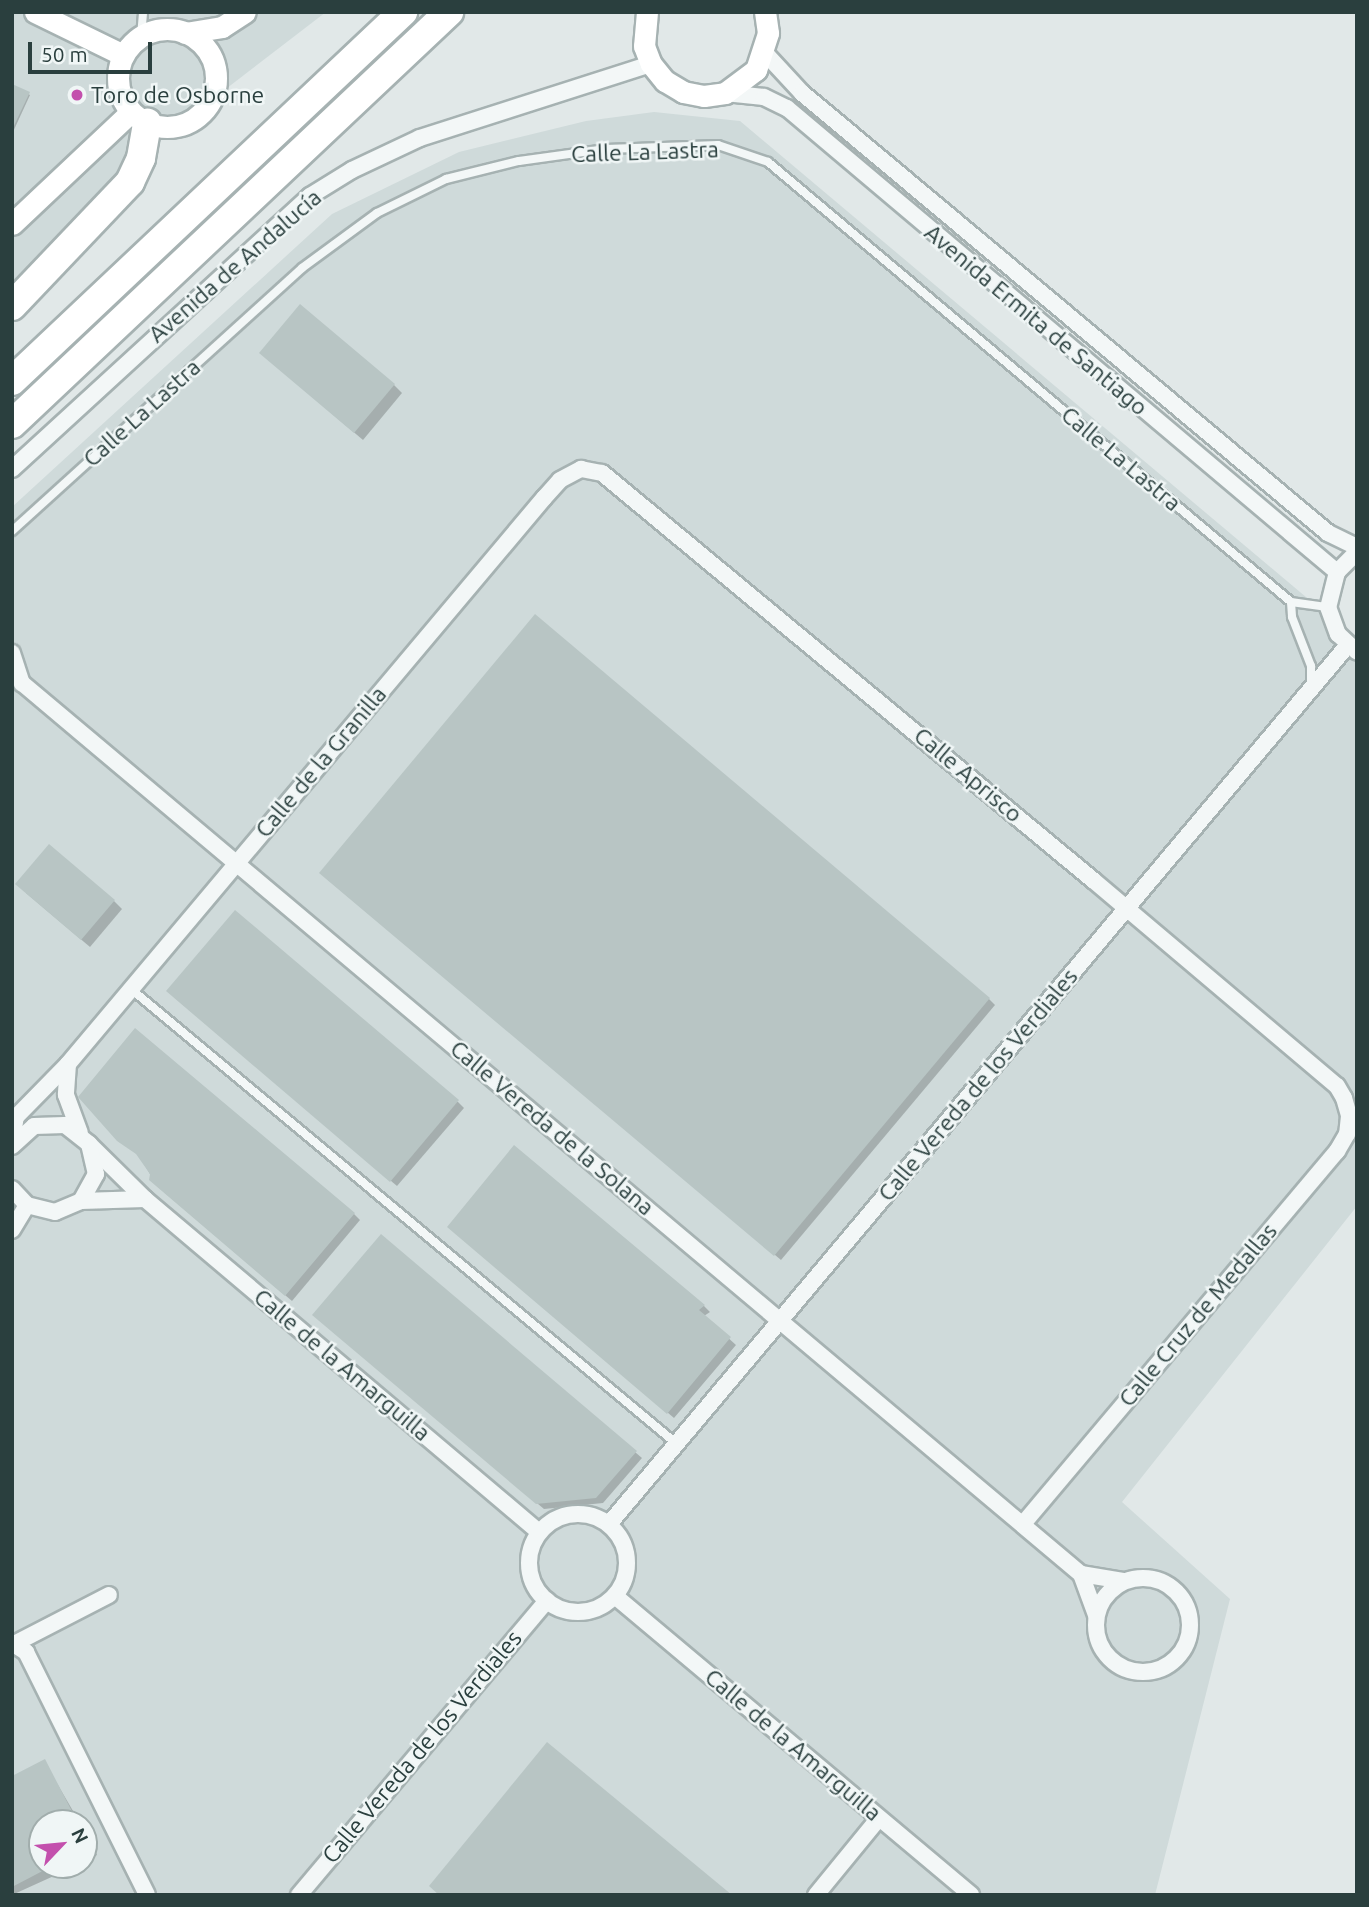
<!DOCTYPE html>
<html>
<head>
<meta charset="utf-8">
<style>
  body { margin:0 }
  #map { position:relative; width:1369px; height:1907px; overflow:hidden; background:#e1e8e8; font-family:Ubuntu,sans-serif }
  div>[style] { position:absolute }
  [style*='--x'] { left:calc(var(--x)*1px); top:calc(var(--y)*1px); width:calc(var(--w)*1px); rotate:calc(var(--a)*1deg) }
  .built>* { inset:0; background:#cfdada }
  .shadow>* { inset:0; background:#0003 }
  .building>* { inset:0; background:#b8c5c4 }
  .roads { filter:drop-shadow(2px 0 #a6b2b2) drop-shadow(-2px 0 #a6b2b2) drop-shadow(0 2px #a6b2b2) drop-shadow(0 -2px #a6b2b2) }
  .lane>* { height:8px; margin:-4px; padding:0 4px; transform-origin:4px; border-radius:4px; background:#f3f7f7 }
  .street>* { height:16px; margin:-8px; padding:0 8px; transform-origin:8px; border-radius:8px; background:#f3f7f7 }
  .street>.ring { margin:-8px; padding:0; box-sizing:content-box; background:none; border:16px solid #f3f7f7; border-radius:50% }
  .secondary>* { height:21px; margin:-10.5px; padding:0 10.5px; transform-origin:10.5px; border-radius:10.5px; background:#fff }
  .secondary>.ring { margin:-10.5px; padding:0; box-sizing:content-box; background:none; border:21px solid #fff; border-radius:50% }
  .highway>* { height:28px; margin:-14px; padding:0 14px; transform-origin:14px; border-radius:14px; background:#fff }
  .dots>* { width:19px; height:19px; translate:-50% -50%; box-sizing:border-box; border:4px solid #f0f6f6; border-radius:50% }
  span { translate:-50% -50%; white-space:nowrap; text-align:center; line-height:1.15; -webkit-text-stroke:5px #f0f6f6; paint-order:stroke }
  .poi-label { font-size:23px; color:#2a3f3e }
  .left { translate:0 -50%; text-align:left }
  .street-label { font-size:23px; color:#2a3f3e }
  .frame { position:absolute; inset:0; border:14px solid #2a3f3e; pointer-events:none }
  .north { position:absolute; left:28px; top:1809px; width:70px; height:70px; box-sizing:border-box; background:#f0f6f6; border:2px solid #a1adac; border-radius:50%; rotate:64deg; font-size:19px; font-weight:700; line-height:28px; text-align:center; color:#2a3f3e }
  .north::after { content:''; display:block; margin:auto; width:24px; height:32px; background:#c350ad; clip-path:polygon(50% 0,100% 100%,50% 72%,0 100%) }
  .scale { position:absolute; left:28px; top:42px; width:124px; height:32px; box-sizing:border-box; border:4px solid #2a3f3e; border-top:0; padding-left:9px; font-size:21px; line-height:24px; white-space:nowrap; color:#2a3f3e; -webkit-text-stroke:5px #f0f6f6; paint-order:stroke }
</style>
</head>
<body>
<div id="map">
  <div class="built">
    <div style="clip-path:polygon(12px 12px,326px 12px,179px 125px,147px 123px,141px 158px,12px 306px)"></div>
    <div style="clip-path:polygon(evenodd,654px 112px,740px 121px,1357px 640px,1357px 1206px,1122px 1502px,1230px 1599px,1155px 1895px,12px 1895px,12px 507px,332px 214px,459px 152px,586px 121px,654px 112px,42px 1823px,84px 1823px,84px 1865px,42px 1865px,42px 1823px)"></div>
  </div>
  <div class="shadow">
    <div style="clip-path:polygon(12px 85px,30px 95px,12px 134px)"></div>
    <div style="clip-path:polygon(270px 361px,394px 385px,402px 393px,363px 440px)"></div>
    <div style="clip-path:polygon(327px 879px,989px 999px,995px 1005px,781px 1260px)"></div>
    <div style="clip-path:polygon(26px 893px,114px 901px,122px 909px,90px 947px)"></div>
    <div style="clip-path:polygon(174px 997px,458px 1102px,464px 1108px,397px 1186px)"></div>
    <div style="clip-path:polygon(514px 1147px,704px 1306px,710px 1312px,704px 1316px,736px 1345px,674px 1418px,455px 1232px)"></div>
    <div style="clip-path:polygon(140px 1157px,354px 1214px,360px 1220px,292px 1301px,157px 1186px)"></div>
    <div style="clip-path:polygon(381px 1236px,642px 1458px,603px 1503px,544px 1509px,321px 1321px)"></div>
    <div style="clip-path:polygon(44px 1761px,80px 1823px,42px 1823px,42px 1865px,78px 1865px,12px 1895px,12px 1778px)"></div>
    <div style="clip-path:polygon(84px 1830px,97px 1855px,84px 1862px)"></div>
  </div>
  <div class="building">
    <div style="clip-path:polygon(12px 84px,30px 92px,12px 130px)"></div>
    <div style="clip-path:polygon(300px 304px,395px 384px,354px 433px,259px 353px)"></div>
    <div style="clip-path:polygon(535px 614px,990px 998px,774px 1256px,319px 873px)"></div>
    <div style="clip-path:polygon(49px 844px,115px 900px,81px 940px,15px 884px)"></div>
    <div style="clip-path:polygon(235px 910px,459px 1100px,390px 1182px,166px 991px)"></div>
    <div style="clip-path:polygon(135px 1028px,355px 1213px,285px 1296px,149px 1180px,150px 1174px,136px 1154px,117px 1141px,78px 1097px)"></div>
    <div style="clip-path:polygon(514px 1145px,705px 1305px,699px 1310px,731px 1337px,667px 1414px,447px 1227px)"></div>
    <div style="clip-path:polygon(381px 1234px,637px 1451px,596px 1498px,536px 1504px,312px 1315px)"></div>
    <div style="clip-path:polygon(547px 1742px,732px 1895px,439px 1895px,429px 1886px)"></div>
    <div style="clip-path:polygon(45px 1759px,78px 1823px,42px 1823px,42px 1865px,54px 1865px,12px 1887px,12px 1776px)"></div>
  </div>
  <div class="roads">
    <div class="lane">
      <div style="--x:141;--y:36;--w:24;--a:-85"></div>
      <div style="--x:12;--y:531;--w:391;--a:-42.2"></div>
      <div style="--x:302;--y:268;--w:93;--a:-36.3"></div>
      <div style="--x:377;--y:213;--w:77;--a:-26.2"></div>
      <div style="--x:446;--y:179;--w:75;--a:-13.9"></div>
      <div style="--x:519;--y:161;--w:88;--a:-7.9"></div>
      <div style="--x:606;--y:149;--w:112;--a:-2"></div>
      <div style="--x:718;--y:145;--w:53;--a:18.8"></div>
      <div style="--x:768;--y:162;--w:683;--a:40.07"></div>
      <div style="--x:1291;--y:602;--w:37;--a:8"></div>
      <div style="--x:1291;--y:602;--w:15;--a:86"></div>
      <div style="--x:1292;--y:617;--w:53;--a:68.8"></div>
      <div style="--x:1311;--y:666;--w:21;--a:90"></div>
      <div style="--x:131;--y:989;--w:711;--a:39.81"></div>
    </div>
    <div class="street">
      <div style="--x:765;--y:53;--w:54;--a:47.2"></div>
      <div style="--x:802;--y:93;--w:686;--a:39.91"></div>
      <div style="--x:1328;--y:533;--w:32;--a:26"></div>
      <div style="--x:725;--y:93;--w:39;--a:6"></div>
      <div style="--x:764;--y:97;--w:25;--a:26"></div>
      <div style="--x:787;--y:108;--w:720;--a:40.15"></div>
      <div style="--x:12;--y:469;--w:404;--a:-42.5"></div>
      <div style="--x:310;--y:196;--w:49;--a:-31.8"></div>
      <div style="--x:352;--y:170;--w:75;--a:-25.2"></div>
      <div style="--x:420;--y:138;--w:243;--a:-17.8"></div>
      <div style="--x:1357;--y:552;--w:28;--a:135"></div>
      <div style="--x:1337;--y:572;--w:36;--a:104"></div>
      <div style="--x:1328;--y:607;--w:29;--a:70"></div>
      <div style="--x:1338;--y:634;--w:26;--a:43"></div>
      <div style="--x:12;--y:653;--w:32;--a:72"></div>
      <div style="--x:22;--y:683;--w:1384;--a:40.08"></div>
      <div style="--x:68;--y:1064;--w:740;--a:-49.94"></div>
      <div style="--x:544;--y:498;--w:24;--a:-48"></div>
      <div style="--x:560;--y:480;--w:24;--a:-28"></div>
      <div style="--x:581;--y:469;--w:21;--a:11"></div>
      <div style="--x:602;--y:473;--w:638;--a:39.66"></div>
      <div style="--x:1093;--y:880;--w:319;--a:40.2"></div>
      <div style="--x:1337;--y:1086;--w:14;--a:60"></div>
      <div style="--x:1344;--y:1098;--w:19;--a:74"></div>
      <div style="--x:1349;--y:1116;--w:18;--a:96"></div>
      <div style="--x:1347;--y:1134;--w:20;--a:120"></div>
      <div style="--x:1337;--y:1151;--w:488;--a:130.1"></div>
      <div style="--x:12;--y:1141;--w:24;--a:-81"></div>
      <div style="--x:16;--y:1117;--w:74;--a:-45.5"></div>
      <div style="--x:68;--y:1064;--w:31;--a:94"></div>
      <div style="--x:66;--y:1095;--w:40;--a:69.8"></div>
      <div style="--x:89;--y:1144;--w:78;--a:44.5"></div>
      <div style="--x:145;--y:1199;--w:516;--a:40.2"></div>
      <div style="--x:12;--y:1146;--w:30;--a:-42"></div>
      <div style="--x:34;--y:1126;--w:31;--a:-2"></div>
      <div style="--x:65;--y:1125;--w:31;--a:38"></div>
      <div style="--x:89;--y:1144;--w:31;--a:77"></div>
      <div style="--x:96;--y:1174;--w:31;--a:119"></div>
      <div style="--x:81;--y:1201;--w:28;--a:157"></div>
      <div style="--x:55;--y:1212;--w:29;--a:-166"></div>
      <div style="--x:27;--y:1205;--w:22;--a:-133"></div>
      <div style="--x:81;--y:1201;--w:64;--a:-1.8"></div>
      <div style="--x:12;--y:1230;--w:29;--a:-59"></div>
      <div class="ring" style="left:529px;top:1514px;width:82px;height:82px"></div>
      <div style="--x:609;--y:1524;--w:1148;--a:-49.95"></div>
      <div class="ring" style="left:1096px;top:1578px;width:78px;height:78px"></div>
      <div style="--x:615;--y:1596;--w:465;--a:40"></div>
      <div style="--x:1096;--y:1615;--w:44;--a:-110.1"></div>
      <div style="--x:1081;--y:1574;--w:44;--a:9.2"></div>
      <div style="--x:12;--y:1643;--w:17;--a:33"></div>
      <div style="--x:26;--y:1652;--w:271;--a:63.5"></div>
      <div style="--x:12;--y:1645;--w:109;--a:-27.3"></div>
      <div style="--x:299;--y:1895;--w:385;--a:-49.9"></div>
      <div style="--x:816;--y:1895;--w:99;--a:-50.7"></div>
    </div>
    <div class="secondary">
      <div style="--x:35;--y:12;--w:98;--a:26"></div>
      <div style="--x:647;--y:12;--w:34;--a:95"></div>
      <div style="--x:644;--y:46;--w:19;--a:69"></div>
      <div style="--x:651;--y:64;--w:22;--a:51"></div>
      <div style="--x:665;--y:81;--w:21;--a:31"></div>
      <div style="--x:683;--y:92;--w:21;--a:11"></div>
      <div style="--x:704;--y:96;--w:21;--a:-8"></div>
      <div style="--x:725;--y:93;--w:39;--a:-37"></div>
      <div style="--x:756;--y:70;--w:39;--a:-72"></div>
      <div style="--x:768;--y:33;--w:21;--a:-98"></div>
      <div class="ring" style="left:118px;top:29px;width:77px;height:77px"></div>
      <div style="--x:185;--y:33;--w:37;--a:-9"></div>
      <div style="--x:222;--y:27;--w:27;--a:-33"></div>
      <div style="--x:12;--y:224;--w:163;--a:-43.3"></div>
    </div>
    <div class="highway">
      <div style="--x:12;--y:306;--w:171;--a:-46.4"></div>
      <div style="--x:130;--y:182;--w:26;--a:-65"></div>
      <div style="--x:141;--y:158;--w:36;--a:-80"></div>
      <div style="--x:12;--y:381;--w:538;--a:-43.34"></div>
      <div style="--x:12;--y:424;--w:601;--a:-43.31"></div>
    </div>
  </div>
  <div class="dots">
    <div style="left:77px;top:95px;background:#c350ad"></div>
  </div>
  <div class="poi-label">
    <span class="left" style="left:91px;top:95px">Toro de Osborne</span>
  </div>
  <div class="street-label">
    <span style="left:645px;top:152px;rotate:-2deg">Calle La Lastra</span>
    <span style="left:235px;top:266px;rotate:-41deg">Avenida de Andalucía</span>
    <span style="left:1036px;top:320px;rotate:40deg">Avenida Ermita de Santiago</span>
    <span style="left:142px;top:413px;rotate:-42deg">Calle La Lastra</span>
    <span style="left:1121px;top:459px;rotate:40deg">Calle La Lastra</span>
    <span style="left:321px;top:762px;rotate:-50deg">Calle de la Granilla</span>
    <span style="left:968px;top:775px;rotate:40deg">Calle Aprisco</span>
    <span style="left:978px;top:1085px;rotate:-50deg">Calle Vereda de los Verdiales</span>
    <span style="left:552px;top:1128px;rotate:40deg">Calle Vereda de la Solana</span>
    <span style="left:1198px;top:1315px;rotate:-50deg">Calle Cruz de Medallas</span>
    <span style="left:342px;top:1365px;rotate:40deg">Calle de la Amarguilla</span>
    <span style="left:793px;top:1745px;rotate:40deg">Calle de la Amarguilla</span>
    <span style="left:422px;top:1747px;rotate:-50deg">Calle Vereda de los Verdiales</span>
  </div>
  <div class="frame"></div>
  <div class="north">N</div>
  <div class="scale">50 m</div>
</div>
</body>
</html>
